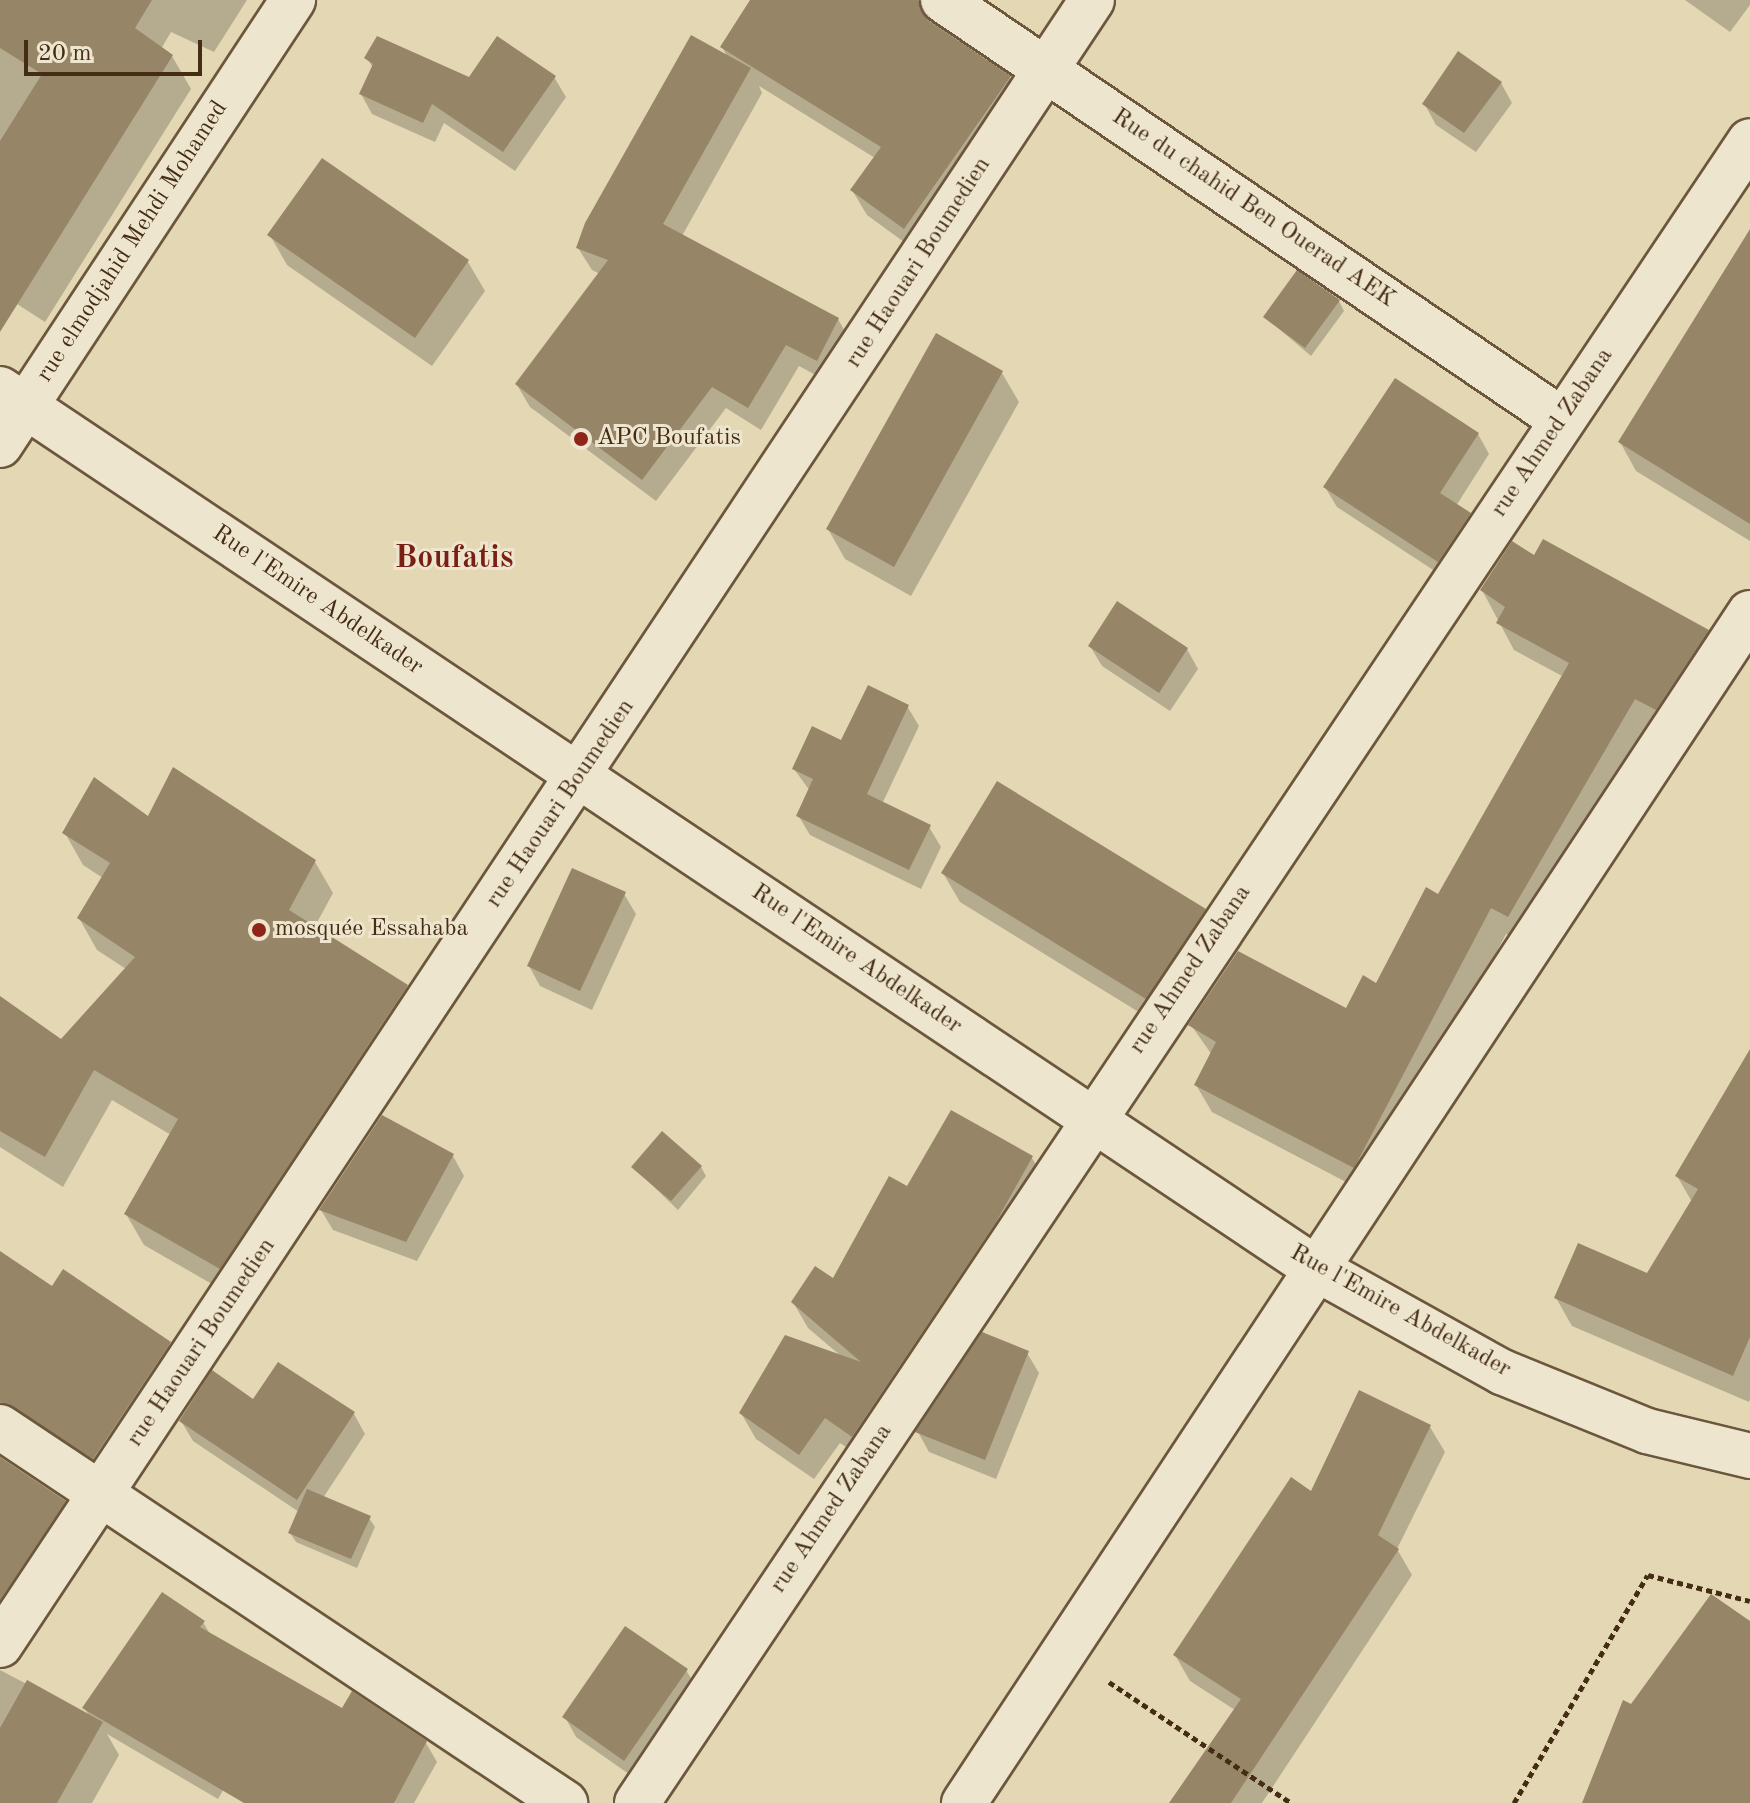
<!DOCTYPE html>
<html>
<head>
<meta charset="utf-8">
<style>
  body { margin:0 }
  #map { position:relative; width:1750px; height:1803px; overflow:hidden; background:#e3d7b4; font-family:"Old Standard TT",serif }
  div>[style] { position:absolute }
  [style*='--x'] { left:calc(var(--x)*1px); top:calc(var(--y)*1px); width:calc(var(--w)*1px); rotate:calc(var(--a)*1deg) }
  .shadow>* { inset:0; background:#0003 }
  .building>* { inset:0; background:#978568 }
  .path>* { height:5px; margin-top:-2.5px; transform-origin:0; background:repeating-linear-gradient(90deg,#452c15 0 6px,transparent 0 10px) }
  .roads { filter:drop-shadow(2px 0 #6c573d) drop-shadow(-2px 0 #6c573d) drop-shadow(0 2px #6c573d) drop-shadow(0 -2px #6c573d) }
  .minor>* { height:44px; margin:-22px; padding:0 22px; transform-origin:22px; border-radius:22px; background:#ede5ce }
  .secondary>* { height:44px; margin:-22px; padding:0 22px; transform-origin:22px; border-radius:22px; background:#ede5ce }
  .dots>* { width:22px; height:22px; translate:-50% -50%; box-sizing:border-box; border:4px solid #ede5ce; border-radius:50% }
  span { translate:-50% -50%; white-space:nowrap; text-align:center; line-height:1.15; -webkit-text-stroke:6px #ede5ce; paint-order:stroke }
  .street-label { font-size:24px; color:#452c15 }
  .poi-label { font-size:24px; color:#452c15 }
  .left { translate:0 -50%; text-align:left }
  .district-label { font-size:32px; color:#7a1f14; font-weight:700 }
  .scale { position:absolute; left:24px; top:40px; width:178px; height:36px; box-sizing:border-box; border:4px solid #452c15; border-top:0; padding-left:10px; font-size:24px; line-height:28px; white-space:nowrap; color:#452c15; -webkit-text-stroke:6px #ede5ce; paint-order:stroke }
</style>
</head>
<body>
<div id="map">
  <div class="shadow">
    <div style="clip-path:polygon(0 0,247px 0,214px 52px,171px 32px,161px 49px,172px 56px,191px 89px,45px 322px,0 293px)"></div>
    <div style="clip-path:polygon(752px 0,904px 0,1010px 78px,1024px 103px,919px 253px,867px 215px,852px 190px,875px 158px,759px 86px,762px 93px,682px 236px,838px 319px,851px 342px,830px 383px,799px 366px,761px 430px,726px 408px,656px 501px,530px 407px,517px 385px,600px 274px,592px 270px,578px 248px,728px 58px,722px 47px)"></div>
    <div style="clip-path:polygon(1685px 0,1750px 0,1750px 5px,1730px 32px)"></div>
    <div style="clip-path:polygon(367px 58px,469px 80px,554px 77px,566px 97px,515px 171px,444px 123px,435px 142px,372px 114px,361px 94px,373px 68px)"></div>
    <div style="clip-path:polygon(1501px 83px,1512px 103px,1476px 152px,1436px 125px,1425px 105px)"></div>
    <div style="clip-path:polygon(270px 235px,468px 262px,485px 291px,432px 366px,287px 265px)"></div>
    <div style="clip-path:polygon(1750px 259px,1750px 541px,1636px 471px,1620px 442px)"></div>
    <div style="clip-path:polygon(1339px 301px,1344px 311px,1311px 356px,1265px 317px)"></div>
    <div style="clip-path:polygon(1002px 373px,1019px 402px,911px 596px,845px 559px,828px 529px)"></div>
    <div style="clip-path:polygon(1478px 434px,1489px 454px,1456px 506px,1469px 515px,1481px 535px,1450px 581px,1337px 507px,1325px 487px)"></div>
    <div style="clip-path:polygon(1535px 558px,1707px 632px,1723px 659px,1524px 943px,1506px 934px,1369px 1194px,1212px 1112px,1196px 1085px,1212px 1055px,1191px 1025px,1347px 1011px,1377px 985px,1439px 896px,1564px 677px,1514px 650px,1482px 590px)"></div>
    <div style="clip-path:polygon(1090px 646px,1187px 649px,1198px 669px,1170px 711px,1102px 666px)"></div>
    <div style="clip-path:polygon(907px 706px,919px 726px,882px 804px,929px 827px,941px 847px,921px 889px,810px 835px,798px 815px,810px 791px,794px 769px)"></div>
    <div style="clip-path:polygon(149px 819px,315px 862px,333px 893px,314px 928px,407px 987px,425px 1018px,238px 1299px,144px 1245px,126px 1214px,171px 1135px,112px 1100px,63px 1187px,0 1147px,0 1017px,62px 1042px,126px 969px,97px 950px,79px 918px,103px 878px,83px 865px,65px 833px)"></div>
    <div style="clip-path:polygon(943px 873px,1204px 910px,1221px 940px,1163px 1027px,960px 902px)"></div>
    <div style="clip-path:polygon(624px 894px,636px 914px,592px 1010px,540px 986px,529px 966px)"></div>
    <div style="clip-path:polygon(1750px 1072px,1750px 1399px,1749px 1402px,1572px 1326px,1556px 1298px,1648px 1275px,1692px 1202px,1677px 1176px)"></div>
    <div style="clip-path:polygon(453px 1156px,464px 1176px,417px 1261px,333px 1230px,321px 1210px)"></div>
    <div style="clip-path:polygon(1032px 1158px,1047px 1183px,867px 1461px,840px 1443px,814px 1479px,756px 1439px,741px 1413px,841px 1356px,808px 1328px,793px 1302px,834px 1281px,908px 1189px)"></div>
    <div style="clip-path:polygon(633px 1167px,701px 1167px,706px 1176px,678px 1210px)"></div>
    <div style="clip-path:polygon(0 1253px,53px 1288px,169px 1344px,188px 1375px,112px 1489px,0 1442px)"></div>
    <div style="clip-path:polygon(1027px 1353px,1039px 1373px,996px 1479px,929px 1452px,918px 1432px)"></div>
    <div style="clip-path:polygon(254px 1401px,354px 1414px,365px 1434px,323px 1498px,369px 1518px,375px 1527px,357px 1568px,296px 1542px,290px 1533px,299px 1512px,193px 1441px,181px 1421px)"></div>
    <div style="clip-path:polygon(1430px 1427px,1445px 1452px,1397px 1549px,1412px 1575px,1262px 1803px,1172px 1803px,1235px 1710px,1190px 1681px,1175px 1655px,1312px 1494px)"></div>
    <div style="clip-path:polygon(0 1459px,64px 1502px,82px 1533px,0 1657px)"></div>
    <div style="clip-path:polygon(203px 1622px,211px 1636px,343px 1711px,426px 1743px,437px 1762px,414px 1803px,270px 1803px,229px 1780px,218px 1799px,107px 1734px,119px 1755px,92px 1803px,0 1803px,0 1670px,90px 1717px,84px 1708px)"></div>
    <div style="clip-path:polygon(686px 1670px,698px 1690px,636px 1779px,576px 1737px,565px 1717px)"></div>
  </div>
  <div class="building">
    <div style="clip-path:polygon(0 0,152px 0,135px 28px,173px 55px,0 332px,0 141px,42px 74px,0 48px)"></div>
    <div style="clip-path:polygon(750px 0,918px 0,929px 21px,1011px 76px,904px 229px,850px 190px,881px 147px,720px 47px)"></div>
    <div style="clip-path:polygon(691px 35px,751px 68px,663px 224px,839px 318px,817px 361px,786px 345px,748px 408px,712px 387px,642px 480px,515px 384px,608px 260px,576px 248px,585px 223px)"></div>
    <div style="clip-path:polygon(377px 36px,469px 77px,497px 36px,556px 76px,503px 152px,432px 104px,423px 123px,359px 94px,373px 64px,364px 58px)"></div>
    <div style="clip-path:polygon(1458px 51px,1502px 82px,1464px 133px,1422px 104px)"></div>
    <div style="clip-path:polygon(322px 158px,469px 260px,415px 338px,267px 235px)"></div>
    <div style="clip-path:polygon(1750px 229px,1750px 524px,1618px 442px)"></div>
    <div style="clip-path:polygon(1297px 270px,1340px 300px,1305px 348px,1263px 317px)"></div>
    <div style="clip-path:polygon(936px 333px,1003px 371px,894px 567px,826px 529px)"></div>
    <div style="clip-path:polygon(1395px 378px,1479px 433px,1440px 493px,1471px 513px,1438px 562px,1323px 487px)"></div>
    <div style="clip-path:polygon(1543px 539px,1709px 630px,1656px 710px,1635px 699px,1508px 917px,1491px 908px,1354px 1168px,1194px 1085px,1216px 1042px,1188px 1025px,1238px 951px,1346px 1008px,1363px 975px,1376px 983px,1426px 887px,1438px 894px,1569px 663px,1496px 623px,1505px 607px,1480px 590px,1512px 541px,1534px 555px)"></div>
    <div style="clip-path:polygon(1117px 601px,1188px 648px,1159px 693px,1088px 646px)"></div>
    <div style="clip-path:polygon(868px 685px,909px 705px,867px 794px,931px 825px,909px 870px,796px 816px,813px 779px,792px 769px,812px 726px,841px 740px)"></div>
    <div style="clip-path:polygon(173px 767px,316px 860px,289px 910px,408px 985px,220px 1269px,124px 1214px,178px 1119px,94px 1070px,45px 1157px,0 1131px,0 996px,61px 1039px,135px 957px,77px 918px,110px 863px,62px 833px,94px 777px,148px 816px)"></div>
    <div style="clip-path:polygon(997px 781px,1206px 909px,1146px 999px,941px 873px)"></div>
    <div style="clip-path:polygon(572px 868px,626px 892px,580px 991px,527px 966px)"></div>
    <div style="clip-path:polygon(1750px 1049px,1750px 1337px,1733px 1376px,1554px 1298px,1578px 1243px,1647px 1273px,1698px 1189px,1675px 1176px)"></div>
    <div style="clip-path:polygon(951px 1110px,1033px 1156px,996px 1222px,852px 1437px,825px 1418px,799px 1455px,739px 1413px,785px 1335px,861px 1362px,791px 1302px,815px 1266px,833px 1278px,889px 1176px,907px 1186px)"></div>
    <div style="clip-path:polygon(382px 1115px,454px 1154px,406px 1242px,319px 1210px)"></div>
    <div style="clip-path:polygon(662px 1131px,702px 1166px,671px 1201px,631px 1167px)"></div>
    <div style="clip-path:polygon(0 1251px,52px 1286px,63px 1269px,171px 1342px,93px 1459px,0 1402px)"></div>
    <div style="clip-path:polygon(982px 1332px,1029px 1351px,985px 1460px,915px 1432px)"></div>
    <div style="clip-path:polygon(278px 1362px,355px 1412px,297px 1500px,179px 1421px,212px 1370px,253px 1399px)"></div>
    <div style="clip-path:polygon(1359px 1390px,1431px 1425px,1378px 1535px,1399px 1549px,1231px 1803px,1169px 1803px,1241px 1699px,1173px 1655px,1291px 1477px,1311px 1491px)"></div>
    <div style="clip-path:polygon(0 1457px,66px 1501px,0 1600px)"></div>
    <div style="clip-path:polygon(307px 1489px,371px 1516px,351px 1559px,288px 1533px)"></div>
    <div style="clip-path:polygon(162px 1592px,205px 1621px,200px 1627px,342px 1708px,352px 1691px,427px 1741px,394px 1803px,244px 1803px,82px 1708px)"></div>
    <div style="clip-path:polygon(1711px 1594px,1750px 1621px,1750px 1803px,1582px 1803px,1623px 1700px,1631px 1704px)"></div>
    <div style="clip-path:polygon(625px 1626px,688px 1669px,624px 1761px,562px 1717px)"></div>
    <div style="clip-path:polygon(27px 1680px,103px 1722px,57px 1803px,0 1803px,0 1728px)"></div>
  </div>
  <div class="path">
    <div style="--x:1109;--y:1682;--w:219;--a:33.6"></div>
    <div style="--x:1514;--y:1803;--w:264;--a:-59.6"></div>
    <div style="--x:1648;--y:1575;--w:105;--a:14.3"></div>
  </div>
  <div class="roads">
    <div class="minor">
      <div style="--x:943;--y:0;--w:748;--a:34.16"></div>
      <div style="--x:0;--y:1427;--w:679;--a:33.64"></div>
      <div style="--x:0;--y:1645;--w:1974;--a:-56.42"></div>
      <div style="--x:637;--y:1803;--w:2000;--a:-56.19"></div>
      <div style="--x:964;--y:1803;--w:1426;--a:-56.56"></div>
    </div>
    <div class="secondary">
      <div style="--x:0;--y:389;--w:1582;--a:33.76"></div>
      <div style="--x:1315;--y:1268;--w:214;--a:29.1"></div>
      <div style="--x:1502;--y:1372;--w:157;--a:22.1"></div>
      <div style="--x:1647;--y:1431;--w:106;--a:13.6"></div>
      <div style="--x:0;--y:445;--w:533;--a:-56.64"></div>
    </div>
  </div>
  <div class="dots">
    <div style="left:581px;top:439px;background:#8f2418"></div>
    <div style="left:259px;top:930px;background:#8f2418"></div>
  </div>
  <div class="street-label">
    <span style="left:1253px;top:209px;rotate:34deg">Rue du chahid Ben Ouerad AEK</span>
    <span style="left:133px;top:242px;rotate:-57deg">rue elmodjahid Mehdi Mohamed</span>
    <span style="left:919px;top:263px;rotate:-57deg">rue Haouari Boumedien</span>
    <span style="left:1553px;top:433px;rotate:-56deg">rue Ahmed Zabana</span>
    <span style="left:317px;top:601px;rotate:34deg">Rue l'Emire Abdelkader</span>
    <span style="left:561px;top:804px;rotate:-56deg">rue Haouari Boumedien</span>
    <span style="left:856px;top:960px;rotate:34deg">Rue l'Emire Abdelkader</span>
    <span style="left:1191px;top:970px;rotate:-56deg">rue Ahmed Zabana</span>
    <span style="left:1400px;top:1312px;rotate:29deg">Rue l'Emire Abdelkader</span>
    <span style="left:202px;top:1343px;rotate:-56deg">rue Haouari Boumedien</span>
    <span style="left:832px;top:1509px;rotate:-56deg">rue Ahmed Zabana</span>
  </div>
  <div class="poi-label">
    <span class="left" style="left:597px;top:439px">APC Boufatis</span>
    <span class="left" style="left:275px;top:930px">mosquée Essahaba</span>
  </div>
  <div class="district-label">
    <span style="left:454px;top:559px">Boufatis</span>
  </div>
  <div class="scale">20 m</div>
</div>
</body>
</html>
